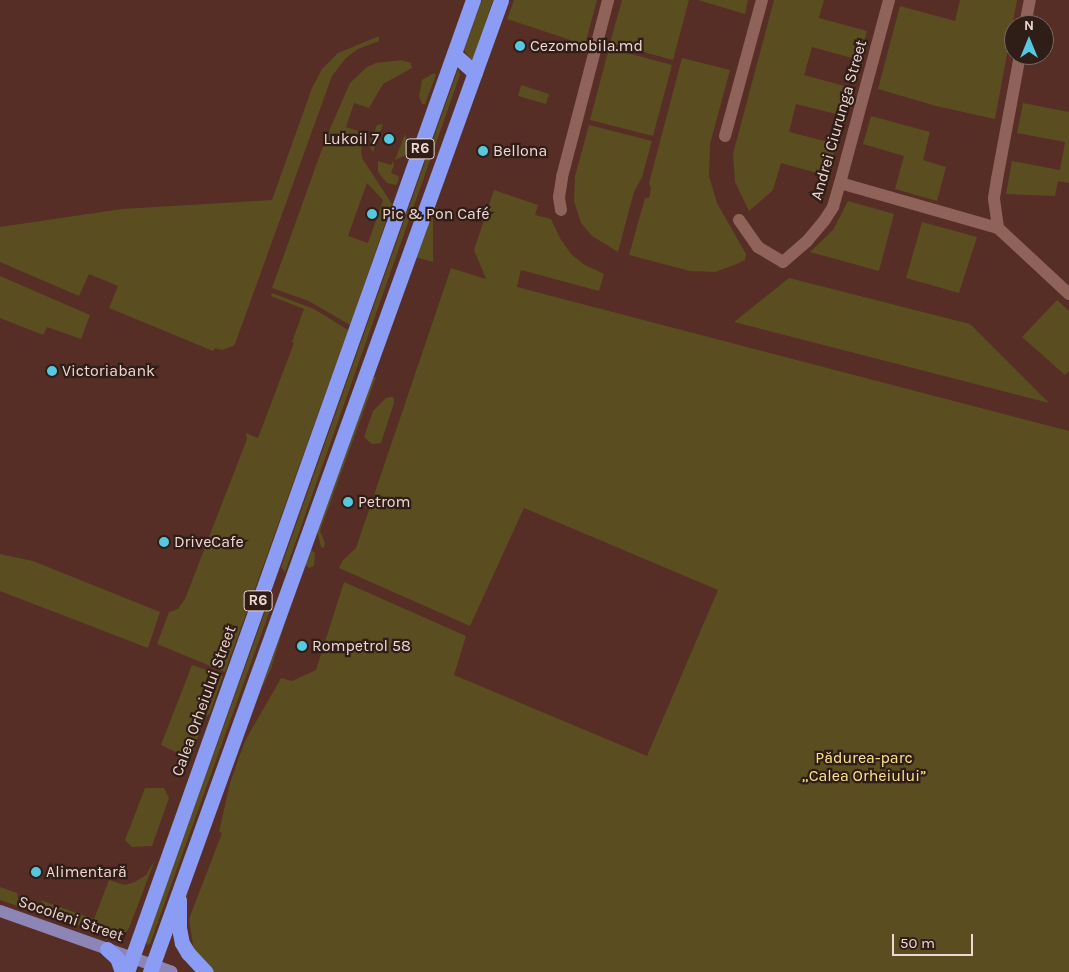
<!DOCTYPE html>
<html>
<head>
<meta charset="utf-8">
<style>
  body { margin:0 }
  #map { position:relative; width:1069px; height:972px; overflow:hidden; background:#562e25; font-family:Karla,sans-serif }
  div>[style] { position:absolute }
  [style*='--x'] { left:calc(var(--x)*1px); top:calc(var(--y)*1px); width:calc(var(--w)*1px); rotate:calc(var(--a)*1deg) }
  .green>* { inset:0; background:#5a4d20 }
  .minor>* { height:12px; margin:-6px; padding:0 6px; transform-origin:6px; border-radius:6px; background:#8f6359 }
  .major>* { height:12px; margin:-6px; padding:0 6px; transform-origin:6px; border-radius:6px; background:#8c85b6 }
  .highway>* { height:15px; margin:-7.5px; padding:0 7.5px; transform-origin:7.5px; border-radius:7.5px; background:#8a9cf4 }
  .dots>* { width:14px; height:14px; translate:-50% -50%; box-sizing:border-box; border:2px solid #2f1d18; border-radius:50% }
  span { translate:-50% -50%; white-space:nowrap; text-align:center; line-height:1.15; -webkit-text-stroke:4.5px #2f1d18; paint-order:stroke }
  .shield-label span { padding:1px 4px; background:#2f1d18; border:1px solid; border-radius:4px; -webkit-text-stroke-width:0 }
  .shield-label { font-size:15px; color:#f0d7d0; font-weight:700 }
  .poi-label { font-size:16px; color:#f0d7d0 }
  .left { translate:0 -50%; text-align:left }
  .right { translate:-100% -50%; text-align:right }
  .street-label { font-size:16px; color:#f0d7d0 }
  .park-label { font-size:16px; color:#fce38b }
  .north { position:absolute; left:1004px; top:15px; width:50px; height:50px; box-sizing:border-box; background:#2f1d18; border:1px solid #7c6762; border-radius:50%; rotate:0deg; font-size:14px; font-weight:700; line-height:20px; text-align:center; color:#f0d7d0 }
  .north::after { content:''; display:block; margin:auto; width:18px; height:22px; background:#56c9e1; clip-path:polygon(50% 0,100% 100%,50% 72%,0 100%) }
  .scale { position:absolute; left:892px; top:934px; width:81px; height:22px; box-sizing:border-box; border:2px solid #f0d7d0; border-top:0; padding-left:6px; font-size:15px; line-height:18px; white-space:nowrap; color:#f0d7d0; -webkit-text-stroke:4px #2f1d18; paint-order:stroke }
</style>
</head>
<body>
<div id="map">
  <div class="green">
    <div style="clip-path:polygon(482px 0,493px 0,472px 61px,464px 50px)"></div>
    <div style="clip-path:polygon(514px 0,597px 0,585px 45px,507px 19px)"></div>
    <div style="clip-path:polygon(622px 0,689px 0,673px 60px,610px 43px)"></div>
    <div style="clip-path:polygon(698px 0,748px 0,745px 14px)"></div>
    <div style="clip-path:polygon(774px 0,824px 0,819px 18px,867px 31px,859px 60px,812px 47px,804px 75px,852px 88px,844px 116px,796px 104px,789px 132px,836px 144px,828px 176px,781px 163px,773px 190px,749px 211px,735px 182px,733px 154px)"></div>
    <div style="clip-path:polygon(960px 0,1017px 0,995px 119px,936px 106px,878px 89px,900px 6px,955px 21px)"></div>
    <div style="clip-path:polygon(379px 36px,379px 41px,358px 49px,346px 58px,332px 76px,235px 344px,233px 346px,222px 350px,215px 348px,213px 351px,109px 308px,118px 286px,89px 274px,79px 296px,0 262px,0 227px,122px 209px,272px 200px,312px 88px,322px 69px,338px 53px)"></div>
    <div style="clip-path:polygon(609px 48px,672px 65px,653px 136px,590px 120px)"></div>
    <div style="clip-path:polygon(682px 58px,730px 70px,710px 144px,709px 176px,717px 203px,746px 254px,745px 260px,737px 264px,715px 272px,690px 271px,629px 255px,645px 198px,649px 198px,651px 189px,649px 183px)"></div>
    <div style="clip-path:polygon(evenodd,401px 60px,411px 63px,412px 68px,383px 84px,369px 108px,354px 103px,346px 127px,367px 134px,361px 150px,362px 158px,392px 204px,350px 325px,309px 301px,272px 288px,326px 138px,350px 83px,367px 67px,376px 63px,401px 60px,367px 183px,383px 200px,368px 243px,348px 236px,367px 183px)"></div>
    <div style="clip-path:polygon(458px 69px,460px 75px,285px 572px,281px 567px)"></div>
    <div style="clip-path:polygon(434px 73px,436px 75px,425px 104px,422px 104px,419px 96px,422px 80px)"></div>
    <div style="clip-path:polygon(521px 85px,549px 94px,546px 104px,518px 96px)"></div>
    <div style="clip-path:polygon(1023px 103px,1069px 112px,1069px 183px,1058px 181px,1055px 196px,1006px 194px,1012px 161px,1060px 170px,1065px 142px,1017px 133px)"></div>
    <div style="clip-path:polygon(871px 116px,930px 132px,923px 160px,946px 167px,937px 201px,895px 189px,904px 156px,863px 144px)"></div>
    <div style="clip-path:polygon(383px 124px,373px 152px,369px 146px,377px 125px)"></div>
    <div style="clip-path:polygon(589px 125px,652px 141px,642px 177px,634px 192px,618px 252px,592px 236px,581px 223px,574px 201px,575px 176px)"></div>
    <div style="clip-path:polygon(405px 134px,410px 148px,404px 156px,395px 160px)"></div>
    <div style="clip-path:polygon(378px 161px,391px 165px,393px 161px,394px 165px,391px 173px,398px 176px,399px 179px,396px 185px,387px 183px,378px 172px)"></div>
    <div style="clip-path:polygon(494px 190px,538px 205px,535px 215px,551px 219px,561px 240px,572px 255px,585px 265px,604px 274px,599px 291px,521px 270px,517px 287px,1069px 431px,1069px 972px,215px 972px,205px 967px,189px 948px,193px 945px,189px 919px,222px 833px,219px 832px,230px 783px,245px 741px,281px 678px,292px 681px,316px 670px,344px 582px,466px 636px,454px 675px,647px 756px,718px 590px,524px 508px,470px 626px,339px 568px,343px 560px,356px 548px,451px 268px,486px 279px,474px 250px)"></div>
    <div style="clip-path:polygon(848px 201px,894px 214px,879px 271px,810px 252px,833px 230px)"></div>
    <div style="clip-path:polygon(431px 213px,433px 218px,433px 262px,415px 257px)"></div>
    <div style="clip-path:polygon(922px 222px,977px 237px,959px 293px,906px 278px)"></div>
    <div style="clip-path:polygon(0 276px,90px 315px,81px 339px,47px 327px,43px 335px,0 318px)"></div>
    <div style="clip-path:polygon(789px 278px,970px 324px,1049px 403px,734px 322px)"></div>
    <div style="clip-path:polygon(272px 293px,314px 309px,348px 330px,225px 672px,157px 644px,169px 612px,178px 609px,185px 599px,247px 439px,246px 433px,258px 438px,294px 343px,292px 342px,304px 309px,271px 296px)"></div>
    <div style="clip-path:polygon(1057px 300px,1069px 311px,1069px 371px,1065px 375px,1022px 337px)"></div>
    <div style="clip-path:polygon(373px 377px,376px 377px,320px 531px,325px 543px,324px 548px,321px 547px,317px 530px)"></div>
    <div style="clip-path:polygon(391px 397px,394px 398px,394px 403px,381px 443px,372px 444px,364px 437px,373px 411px,386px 398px)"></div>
    <div style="clip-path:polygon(311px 550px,315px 553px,314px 566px,309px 568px,304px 564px)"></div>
    <div style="clip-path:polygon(0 554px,33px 561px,160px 612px,148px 648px,0 591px)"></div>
    <div style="clip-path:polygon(269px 608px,270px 610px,150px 944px,147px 945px,146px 942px,266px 609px)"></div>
    <div style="clip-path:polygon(286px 619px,271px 669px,260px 692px,267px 673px)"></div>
    <div style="clip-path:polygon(192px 665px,223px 676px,210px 713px,204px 719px,192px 755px,184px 756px,161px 745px)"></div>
    <div style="clip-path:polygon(145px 788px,164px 788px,169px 798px,152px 846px,132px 847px,125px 840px)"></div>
    <div style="clip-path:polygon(155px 860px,129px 928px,124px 935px,115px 938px,59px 918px,40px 900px,94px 919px,109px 880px,125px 885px,135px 882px,146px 875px)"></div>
    <div style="clip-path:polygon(0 887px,17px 893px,20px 907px,0 900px)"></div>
  </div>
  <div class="minor">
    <div style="--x:1025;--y:25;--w:25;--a:-79"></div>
    <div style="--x:1020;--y:55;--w:126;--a:100.5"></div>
    <div style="--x:997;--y:179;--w:20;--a:99"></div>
    <div style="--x:994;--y:199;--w:29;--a:82"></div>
    <div style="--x:998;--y:228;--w:97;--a:42.9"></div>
    <div style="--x:725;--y:136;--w:141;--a:-74.8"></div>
    <div style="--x:840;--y:183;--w:164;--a:15.9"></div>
    <div style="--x:561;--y:210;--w:13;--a:-99"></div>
    <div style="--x:559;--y:197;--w:20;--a:-81"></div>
    <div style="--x:562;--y:177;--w:183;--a:-75.4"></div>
    <div style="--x:739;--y:220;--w:33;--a:55"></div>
    <div style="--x:758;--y:247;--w:29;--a:31"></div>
    <div style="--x:783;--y:262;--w:33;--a:-41"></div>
    <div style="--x:808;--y:240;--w:25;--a:-50"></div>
    <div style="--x:824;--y:221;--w:17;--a:-57"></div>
    <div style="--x:833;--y:207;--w:25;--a:-74"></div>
    <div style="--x:840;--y:183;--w:189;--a:-75"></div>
  </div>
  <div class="major">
    <div style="--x:0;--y:911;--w:182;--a:19.5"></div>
  </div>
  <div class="highway">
    <div style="--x:454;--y:54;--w:28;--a:42"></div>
    <div style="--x:179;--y:900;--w:28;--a:90"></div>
    <div style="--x:179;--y:928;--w:15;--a:79"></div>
    <div style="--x:182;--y:943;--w:12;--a:59"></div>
    <div style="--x:188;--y:953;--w:26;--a:47"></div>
    <div style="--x:107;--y:949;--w:13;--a:42"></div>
    <div style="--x:117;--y:958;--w:15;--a:70"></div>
    <div style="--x:127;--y:972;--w:1032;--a:-70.41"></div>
    <div style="--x:150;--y:972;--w:1033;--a:-70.14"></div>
  </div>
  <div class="dots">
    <div style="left:520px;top:46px;background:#56c9e1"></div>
    <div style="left:389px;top:139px;background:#56c9e1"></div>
    <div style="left:483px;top:151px;background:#56c9e1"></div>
    <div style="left:372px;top:214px;background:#56c9e1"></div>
    <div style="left:52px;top:371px;background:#56c9e1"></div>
    <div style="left:348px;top:502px;background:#56c9e1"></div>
    <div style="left:164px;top:542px;background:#56c9e1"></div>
    <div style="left:302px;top:646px;background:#56c9e1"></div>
    <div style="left:36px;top:872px;background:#56c9e1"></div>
  </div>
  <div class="shield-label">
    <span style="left:420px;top:149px">R6</span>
    <span style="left:258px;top:601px">R6</span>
  </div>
  <div class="poi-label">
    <span class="left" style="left:530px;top:46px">Cezomobila.md</span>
    <span class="right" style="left:379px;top:139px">Lukoil 7</span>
    <span class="left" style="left:493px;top:151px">Bellona</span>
    <span class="left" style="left:382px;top:214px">Pic &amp; Pon Café</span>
    <span class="left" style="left:62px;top:371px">Victoriabank</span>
    <span class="left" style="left:358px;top:502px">Petrom</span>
    <span class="left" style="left:174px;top:542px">DriveCafe</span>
    <span class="left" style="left:312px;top:646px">Rompetrol 58</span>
    <span class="left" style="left:46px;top:872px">Alimentară</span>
  </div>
  <div class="street-label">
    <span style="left:839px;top:120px;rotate:-74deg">Andrei Ciurunga Street</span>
    <span style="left:204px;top:701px;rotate:-70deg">Calea Orheiului Street</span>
    <span style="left:71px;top:919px;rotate:19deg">Socoleni Street</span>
  </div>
  <div class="park-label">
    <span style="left:864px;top:767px">Pădurea-parc<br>„Calea Orheiului”</span>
  </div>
  <div class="north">N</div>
  <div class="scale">50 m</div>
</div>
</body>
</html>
